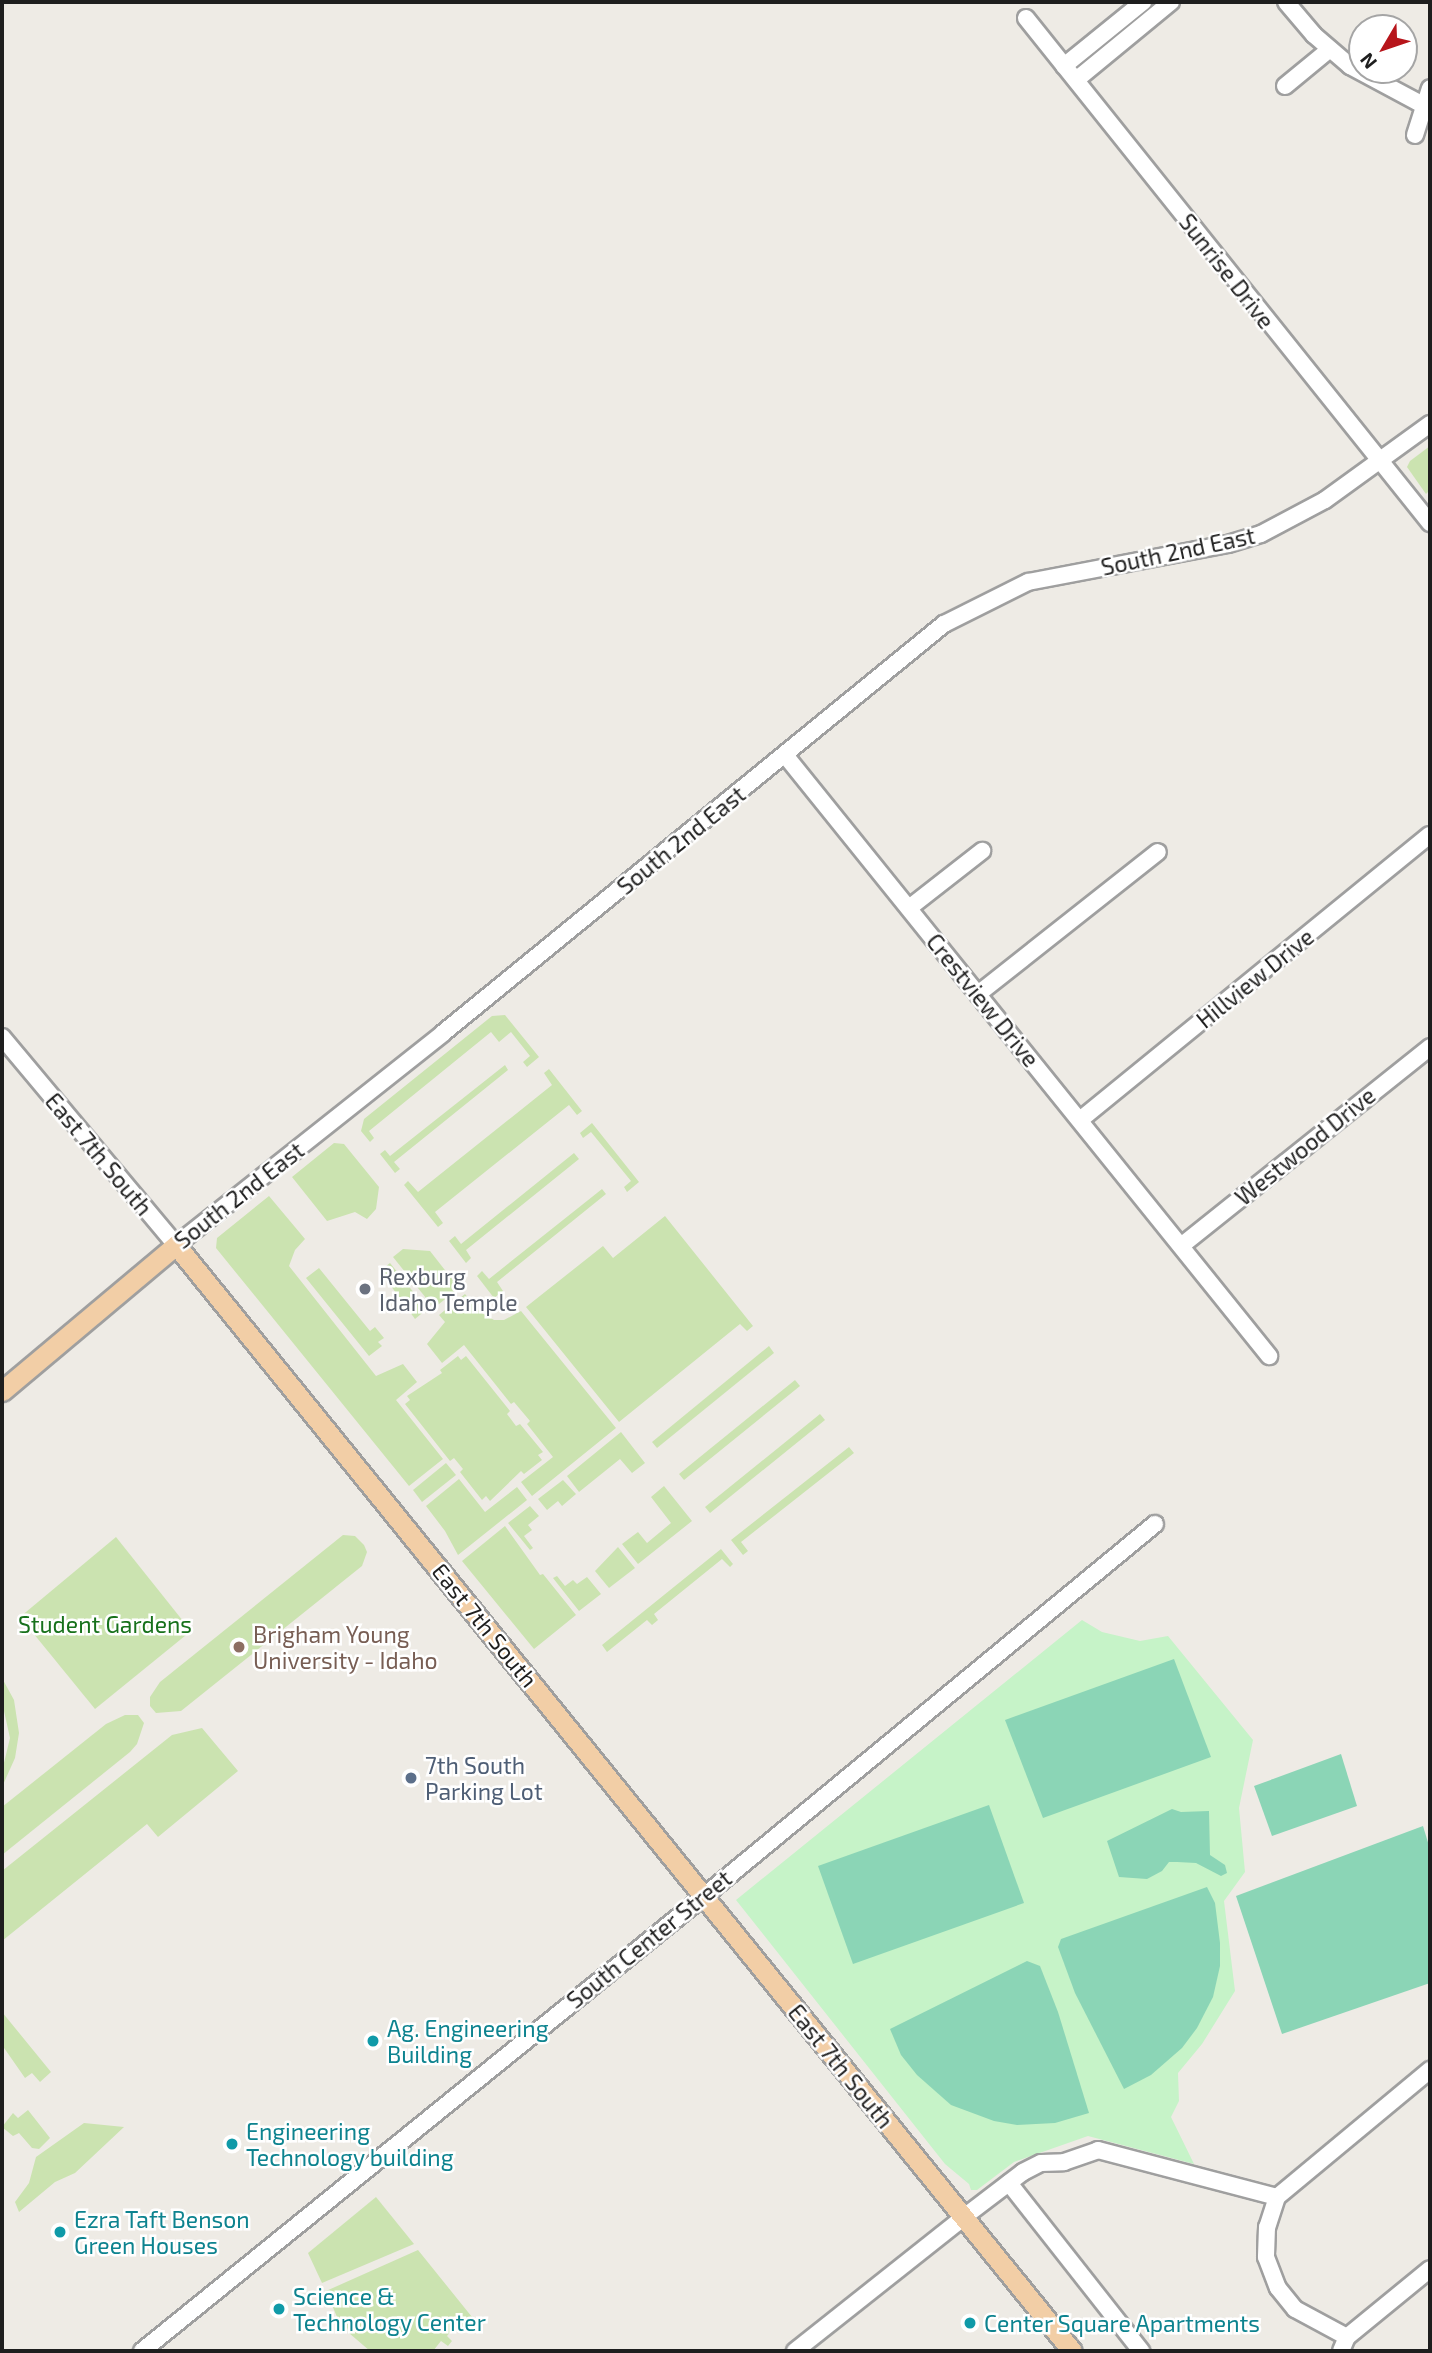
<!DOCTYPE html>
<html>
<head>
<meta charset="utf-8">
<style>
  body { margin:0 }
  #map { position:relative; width:1432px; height:2353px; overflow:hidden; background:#eeebe5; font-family:"Exo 2",sans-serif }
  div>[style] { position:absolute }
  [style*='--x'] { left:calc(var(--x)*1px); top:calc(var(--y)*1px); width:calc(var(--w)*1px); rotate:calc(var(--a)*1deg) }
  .grass>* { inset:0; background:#cbe3b0 }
  .park>* { inset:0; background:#c6f3c8 }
  .pitch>* { inset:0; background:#8bd5b6 }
  .roads { filter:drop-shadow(2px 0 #9f9f9f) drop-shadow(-2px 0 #9f9f9f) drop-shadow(0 2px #9f9f9f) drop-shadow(0 -2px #9f9f9f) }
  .minor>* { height:16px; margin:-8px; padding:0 8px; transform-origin:8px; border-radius:8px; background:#fff }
  .major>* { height:19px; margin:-9.5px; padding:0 9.5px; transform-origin:9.5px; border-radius:9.5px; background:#f2cea6 }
  .dots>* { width:19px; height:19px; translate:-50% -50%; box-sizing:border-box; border:4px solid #fff; border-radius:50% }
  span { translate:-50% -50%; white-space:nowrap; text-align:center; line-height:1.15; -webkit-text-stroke:5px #fff; paint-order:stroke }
  .street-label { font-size:23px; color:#1e1e1e }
  .worship-label { font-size:23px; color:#5b616d }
  .left { translate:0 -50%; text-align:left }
  .park-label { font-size:23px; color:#17711b }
  .education-label { font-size:23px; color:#785e54 }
  .service-label { font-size:23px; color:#4e5e75 }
  .culture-label { font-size:23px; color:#0d838f }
  .frame { position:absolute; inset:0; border:4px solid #1e1e1e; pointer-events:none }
  .north { position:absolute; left:1348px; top:14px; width:70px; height:70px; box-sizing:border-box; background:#fff; border:2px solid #a5a5a5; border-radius:50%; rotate:231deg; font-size:19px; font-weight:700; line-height:28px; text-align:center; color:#1e1e1e }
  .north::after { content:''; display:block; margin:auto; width:24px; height:32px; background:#b7151b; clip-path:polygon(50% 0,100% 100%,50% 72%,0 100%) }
</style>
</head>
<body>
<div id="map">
  <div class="grass">
    <div style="clip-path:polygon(1430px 446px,1430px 490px,1426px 494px,1407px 467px,1410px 461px)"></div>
    <div style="clip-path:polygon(505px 1015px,539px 1057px,527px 1067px,523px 1062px,530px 1056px,511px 1032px,499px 1042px,491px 1032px,369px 1131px,374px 1138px,370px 1142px,361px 1131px,364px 1119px,492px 1016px)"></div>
    <div style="clip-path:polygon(505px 1065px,508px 1070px,394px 1162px,400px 1169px,395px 1173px,380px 1154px,385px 1150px,390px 1156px)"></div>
    <div style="clip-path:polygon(549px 1069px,582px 1111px,577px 1115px,569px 1105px,435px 1212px,443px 1223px,438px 1227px,404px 1185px,408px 1181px,418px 1192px,552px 1085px,544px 1073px)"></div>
    <div style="clip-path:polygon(592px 1123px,639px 1182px,627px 1192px,624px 1187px,631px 1181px,591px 1132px,583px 1138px,580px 1133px)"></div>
    <div style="clip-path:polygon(334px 1143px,344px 1144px,379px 1187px,376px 1209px,367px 1219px,355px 1212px,327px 1221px,292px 1177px)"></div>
    <div style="clip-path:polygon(574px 1153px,579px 1159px,466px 1250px,471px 1258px,466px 1263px,449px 1241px,455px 1236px,461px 1244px)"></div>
    <div style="clip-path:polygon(602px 1189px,606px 1194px,497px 1282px,503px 1291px,494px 1298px,477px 1276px,482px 1271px,489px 1279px)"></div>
    <div style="clip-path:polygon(269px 1196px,305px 1239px,295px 1250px,289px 1266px,376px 1376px,403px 1364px,417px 1382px,396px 1400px,443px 1459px,409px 1486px,216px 1248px,217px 1238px)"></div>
    <div style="clip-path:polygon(665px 1216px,753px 1326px,747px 1331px,740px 1324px,619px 1422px,526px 1307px,603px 1246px,613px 1258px)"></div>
    <div style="clip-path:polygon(403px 1249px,430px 1251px,459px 1288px,434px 1308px,393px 1257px)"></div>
    <div style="clip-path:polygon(390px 1263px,427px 1309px,415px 1319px,380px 1271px)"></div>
    <div style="clip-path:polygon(319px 1268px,370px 1331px,375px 1327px,384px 1338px,378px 1342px,382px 1346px,369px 1356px,306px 1278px)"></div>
    <div style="clip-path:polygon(465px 1294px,480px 1312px,494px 1320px,504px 1320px,521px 1311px,616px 1428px,532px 1496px,521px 1482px,553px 1457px,527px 1424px,530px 1421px,514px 1402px,511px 1404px,464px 1345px,442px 1363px,427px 1344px,445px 1322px,439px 1315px)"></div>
    <div style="clip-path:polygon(769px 1346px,774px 1353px,657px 1448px,652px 1442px)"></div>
    <div style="clip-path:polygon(458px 1356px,461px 1360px,466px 1356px,510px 1411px,507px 1414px,516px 1426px,520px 1424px,543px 1452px,538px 1455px,542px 1460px,524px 1474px,521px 1471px,490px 1501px,486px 1496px,482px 1500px,460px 1472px,463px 1469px,454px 1458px,450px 1461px,405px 1404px,410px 1400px,407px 1396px,442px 1373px,440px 1370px)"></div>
    <div style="clip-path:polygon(795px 1380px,800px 1386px,684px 1480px,679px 1474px)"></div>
    <div style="clip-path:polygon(820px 1414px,825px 1420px,710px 1513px,705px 1507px)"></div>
    <div style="clip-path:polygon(621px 1432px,645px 1463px,632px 1473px,620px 1459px,579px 1492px,567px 1476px)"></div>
    <div style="clip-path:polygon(849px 1447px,854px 1453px,741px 1542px,748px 1551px,743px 1555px,731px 1540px)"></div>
    <div style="clip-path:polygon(446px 1463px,456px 1475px,422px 1502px,413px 1490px)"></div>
    <div style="clip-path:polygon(459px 1479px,485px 1512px,517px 1487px,527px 1500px,458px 1555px,445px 1531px,426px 1506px)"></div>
    <div style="clip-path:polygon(563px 1480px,576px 1494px,562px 1506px,558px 1501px,547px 1510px,538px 1499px)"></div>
    <div style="clip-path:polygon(664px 1486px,692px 1521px,638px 1564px,622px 1544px,638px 1532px,647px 1543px,671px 1523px,651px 1497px)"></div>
    <div style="clip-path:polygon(530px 1506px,539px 1516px,528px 1525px,532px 1530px,524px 1536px,533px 1548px,530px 1550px,508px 1523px)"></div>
    <div style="clip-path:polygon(505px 1526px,540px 1575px,543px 1574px,576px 1615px,534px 1649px,462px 1561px)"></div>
    <div style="clip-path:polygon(343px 1535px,355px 1536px,364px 1545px,367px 1552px,362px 1566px,181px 1711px,156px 1713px,150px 1706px,150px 1697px,160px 1682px)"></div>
    <div style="clip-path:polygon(116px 1537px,191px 1631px,95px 1709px,20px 1617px)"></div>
    <div style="clip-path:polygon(618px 1547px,635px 1568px,609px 1588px,595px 1571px)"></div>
    <div style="clip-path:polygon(721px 1549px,733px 1564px,730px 1567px,722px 1559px,654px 1614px,658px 1620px,652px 1625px,647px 1620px,607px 1652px,602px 1645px)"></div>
    <div style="clip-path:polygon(557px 1576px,565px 1586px,573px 1580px,577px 1584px,587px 1577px,601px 1594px,579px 1611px,553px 1578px)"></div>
    <div style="clip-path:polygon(2px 1678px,14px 1700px,19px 1733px,15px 1758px,2px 1787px,2px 1771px,10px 1738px,2px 1702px)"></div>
    <div style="clip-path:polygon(125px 1715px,138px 1715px,144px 1723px,137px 1744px,130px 1752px,2px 1855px,2px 1807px,106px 1724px)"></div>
    <div style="clip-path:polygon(202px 1728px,238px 1771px,158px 1837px,147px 1824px,2px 1941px,2px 1871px,172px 1735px)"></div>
    <div style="clip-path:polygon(2px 2012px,51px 2072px,40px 2082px,32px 2073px,25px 2078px,2px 2045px)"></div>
    <div style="clip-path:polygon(28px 2110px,50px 2138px,39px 2149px,32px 2148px,19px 2133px,13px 2136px,2px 2127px,13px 2113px,18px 2118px)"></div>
    <div style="clip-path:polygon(84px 2123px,124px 2127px,75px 2173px,55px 2182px,19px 2212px,15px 2202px,29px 2183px,36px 2157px)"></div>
    <div style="clip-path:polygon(376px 2197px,414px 2244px,322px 2283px,308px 2253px)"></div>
    <div style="clip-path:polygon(418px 2250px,472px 2317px,461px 2330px,455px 2326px,447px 2336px,452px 2341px,448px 2346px,441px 2341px,433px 2351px,370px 2351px,349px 2333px,345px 2322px,340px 2324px,326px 2291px)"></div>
  </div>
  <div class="park">
    <div style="clip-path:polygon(1082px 1620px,1102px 1632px,1140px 1641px,1168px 1636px,1253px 1740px,1239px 1808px,1245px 1872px,1224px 1901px,1235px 1991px,1202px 2044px,1178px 2073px,1179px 2101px,1171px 2117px,1194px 2164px,1088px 2136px,1014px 2162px,977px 2190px,971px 2190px,969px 2184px,945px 2164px,736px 1900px)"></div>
  </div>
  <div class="pitch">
    <div style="clip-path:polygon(1174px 1659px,1211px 1757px,1043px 1818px,1005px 1720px)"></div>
    <div style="clip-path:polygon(1341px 1754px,1357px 1806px,1272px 1836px,1254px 1786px)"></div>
    <div style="clip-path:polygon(989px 1805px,1024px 1903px,853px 1964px,818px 1866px)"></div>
    <div style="clip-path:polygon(1172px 1809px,1181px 1812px,1209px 1811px,1210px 1855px,1225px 1865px,1227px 1873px,1221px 1876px,1196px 1863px,1177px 1862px,1169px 1862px,1162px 1871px,1147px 1879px,1119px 1877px,1107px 1841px)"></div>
    <div style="clip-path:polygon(1423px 1826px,1430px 1849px,1430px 1983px,1282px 2034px,1236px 1896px)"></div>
    <div style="clip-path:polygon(1207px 1887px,1215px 1903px,1220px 1943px,1220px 1966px,1213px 1997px,1197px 2028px,1182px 2048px,1151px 2075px,1124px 2089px,1075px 1993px,1058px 1947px,1061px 1939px)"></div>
    <div style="clip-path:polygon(1027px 1961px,1040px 1966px,1058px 2012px,1089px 2113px,1055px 2123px,1017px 2125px,994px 2121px,951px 2105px,917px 2075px,901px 2055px,890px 2029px)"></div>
  </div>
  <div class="roads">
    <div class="minor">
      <div style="--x:1286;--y:2;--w:43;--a:49.7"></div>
      <div style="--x:1314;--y:35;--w:48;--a:40.7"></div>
      <div style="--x:1350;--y:66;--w:83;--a:28.1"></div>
      <div style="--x:1026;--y:18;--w:647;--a:51.34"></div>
      <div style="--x:1064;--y:66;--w:102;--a:-39"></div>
      <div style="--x:1076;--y:80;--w:123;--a:-39.4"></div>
      <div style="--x:1285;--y:86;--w:58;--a:-39.4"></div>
      <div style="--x:1415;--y:135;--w:49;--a:-72.3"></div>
      <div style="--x:785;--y:755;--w:772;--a:51.15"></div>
      <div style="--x:909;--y:908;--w:93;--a:-38"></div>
      <div style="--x:978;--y:994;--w:229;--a:-38.3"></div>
      <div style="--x:2;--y:1037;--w:271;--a:50.1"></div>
      <div style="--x:176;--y:1245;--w:341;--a:-38.4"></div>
      <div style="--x:443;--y:1033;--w:647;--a:-39.23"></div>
      <div style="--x:944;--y:624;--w:94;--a:-26.6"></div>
      <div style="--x:1028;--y:582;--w:204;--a:-10.8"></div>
      <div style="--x:1228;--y:544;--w:34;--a:-17"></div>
      <div style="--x:1261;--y:534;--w:72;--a:-28"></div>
      <div style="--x:1325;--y:500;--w:130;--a:-35.9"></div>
      <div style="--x:1080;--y:1120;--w:451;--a:-39.2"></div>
      <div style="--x:1181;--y:1246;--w:319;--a:-38.6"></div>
      <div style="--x:1009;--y:2183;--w:214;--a:51.8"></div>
      <div style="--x:1277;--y:2197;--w:32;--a:108"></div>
      <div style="--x:1267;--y:2227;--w:30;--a:92"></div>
      <div style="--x:1266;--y:2257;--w:33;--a:69"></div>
      <div style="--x:1278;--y:2288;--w:27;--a:51"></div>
      <div style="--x:1295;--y:2309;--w:59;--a:28.3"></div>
      <div style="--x:142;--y:2351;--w:722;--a:-38.98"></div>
      <div style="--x:703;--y:1897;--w:586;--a:-39.53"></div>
      <div style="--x:795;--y:2351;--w:216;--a:-38.4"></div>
      <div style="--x:964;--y:2217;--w:74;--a:-37.3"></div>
      <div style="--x:1023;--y:2172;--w:20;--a:-27"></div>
      <div style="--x:1041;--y:2163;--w:23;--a:-2"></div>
      <div style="--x:1064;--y:2162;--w:36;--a:-19"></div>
      <div style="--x:1098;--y:2150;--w:185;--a:14.7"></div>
      <div style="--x:1277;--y:2197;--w:199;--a:-39.7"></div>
      <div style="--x:1341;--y:2351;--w:15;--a:-67"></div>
      <div style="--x:1347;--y:2337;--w:107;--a:-39.3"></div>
    </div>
    <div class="major">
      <div style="--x:2;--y:1391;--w:227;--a:-40"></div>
      <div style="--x:176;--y:1245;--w:1423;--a:50.99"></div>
    </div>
  </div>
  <div class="dots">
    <div style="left:365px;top:1289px;background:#6b7280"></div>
    <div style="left:239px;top:1647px;background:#8d6e63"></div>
    <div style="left:411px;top:1778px;background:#5c6f8a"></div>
    <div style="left:373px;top:2041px;background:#0f9aa8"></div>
    <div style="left:232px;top:2144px;background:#0f9aa8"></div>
    <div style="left:60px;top:2232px;background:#0f9aa8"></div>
    <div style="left:279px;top:2309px;background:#0f9aa8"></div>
    <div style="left:970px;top:2323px;background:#0f9aa8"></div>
  </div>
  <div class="street-label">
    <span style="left:1227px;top:271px;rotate:52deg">Sunrise Drive</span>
    <span style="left:1178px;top:551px;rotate:-12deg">South 2nd East</span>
    <span style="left:681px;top:840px;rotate:-39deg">South 2nd East</span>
    <span style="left:1255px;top:978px;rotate:-39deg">Hillview Drive</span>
    <span style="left:983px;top:1000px;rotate:51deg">Crestview Drive</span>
    <span style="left:1305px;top:1146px;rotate:-39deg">Westwood Drive</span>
    <span style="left:99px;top:1154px;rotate:50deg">East 7th South</span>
    <span style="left:239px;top:1195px;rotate:-38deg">South 2nd East</span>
    <span style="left:485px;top:1625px;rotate:51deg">East 7th South</span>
    <span style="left:649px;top:1939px;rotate:-39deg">South Center Street</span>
    <span style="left:841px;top:2066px;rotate:51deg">East 7th South</span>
  </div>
  <div class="worship-label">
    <span class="left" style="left:379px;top:1289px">Rexburg<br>Idaho Temple</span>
  </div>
  <div class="park-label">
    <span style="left:105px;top:1624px">Student Gardens</span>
  </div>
  <div class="education-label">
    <span class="left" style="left:253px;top:1647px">Brigham Young<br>University - Idaho</span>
  </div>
  <div class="service-label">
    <span class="left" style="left:425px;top:1778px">7th South<br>Parking Lot</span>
  </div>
  <div class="culture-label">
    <span class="left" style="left:387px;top:2041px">Ag. Engineering<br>Building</span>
    <span class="left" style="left:246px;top:2144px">Engineering<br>Technology building</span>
    <span class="left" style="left:74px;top:2232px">Ezra Taft Benson<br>Green Houses</span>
    <span class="left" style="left:293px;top:2309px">Science &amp;<br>Technology Center</span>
    <span class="left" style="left:984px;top:2323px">Center Square Apartments</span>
  </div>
  <div class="frame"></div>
  <div class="north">N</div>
</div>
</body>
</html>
